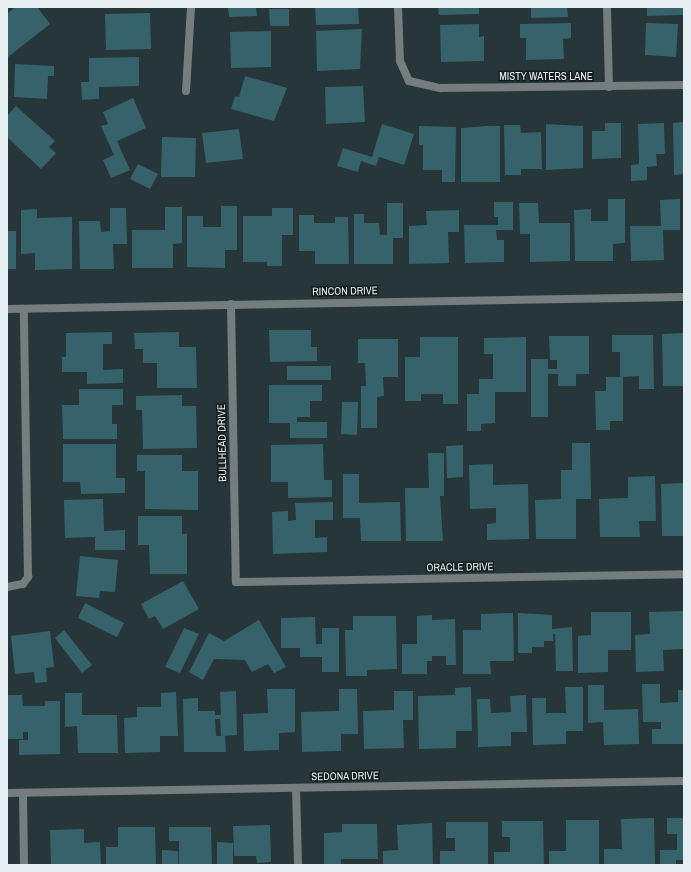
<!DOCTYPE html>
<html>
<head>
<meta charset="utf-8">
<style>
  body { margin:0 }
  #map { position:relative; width:691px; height:872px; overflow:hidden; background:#263639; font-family:"Archivo Narrow",sans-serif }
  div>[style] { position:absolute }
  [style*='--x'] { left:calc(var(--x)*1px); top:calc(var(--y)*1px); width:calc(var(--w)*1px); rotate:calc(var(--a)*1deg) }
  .building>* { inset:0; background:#36626b }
  .street>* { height:8px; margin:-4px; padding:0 4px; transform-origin:4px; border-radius:4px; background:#767d7f }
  span { translate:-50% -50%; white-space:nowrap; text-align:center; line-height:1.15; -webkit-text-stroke:3px #151c1d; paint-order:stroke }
  .street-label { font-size:11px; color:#e5eff1 }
  .frame { position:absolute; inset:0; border:8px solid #e5eff1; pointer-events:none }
</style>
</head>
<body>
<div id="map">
  <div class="building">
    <div style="clip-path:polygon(15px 7px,37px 7px,50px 24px,8px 57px,7px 14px)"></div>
    <div style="clip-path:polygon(228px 7px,256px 7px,257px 16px,229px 17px)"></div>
    <div style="clip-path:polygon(315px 7px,358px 7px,359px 24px,316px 25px)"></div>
    <div style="clip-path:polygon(438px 7px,479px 7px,479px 14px,439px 15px)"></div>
    <div style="clip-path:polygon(531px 7px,567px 7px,568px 17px,531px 18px)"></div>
    <div style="clip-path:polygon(647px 7px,684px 7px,684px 15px,647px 16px)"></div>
    <div style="clip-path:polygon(269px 9px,289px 9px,289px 26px,270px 26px)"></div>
    <div style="clip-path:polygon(150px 13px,151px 49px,106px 50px,105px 14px)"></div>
    <div style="clip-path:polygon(571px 23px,571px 38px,563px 39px,564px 59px,526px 60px,526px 38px,520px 38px,520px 24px)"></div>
    <div style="clip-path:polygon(646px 23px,678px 24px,676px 57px,645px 55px)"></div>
    <div style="clip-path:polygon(479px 24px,479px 37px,484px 36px,484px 61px,441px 62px,440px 25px)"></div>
    <div style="clip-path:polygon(362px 29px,360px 69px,317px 71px,316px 31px)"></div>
    <div style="clip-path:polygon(271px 31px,271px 67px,231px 68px,230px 32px)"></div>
    <div style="clip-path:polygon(139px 57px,139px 86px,99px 87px,99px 99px,82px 100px,81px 82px,89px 82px,89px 58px)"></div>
    <div style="clip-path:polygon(15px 64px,54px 66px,54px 76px,48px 76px,47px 99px,14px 97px)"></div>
    <div style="clip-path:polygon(245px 76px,287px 88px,274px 121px,231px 109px,235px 96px,239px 97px)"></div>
    <div style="clip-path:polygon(363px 86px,365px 122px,326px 124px,325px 87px)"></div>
    <div style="clip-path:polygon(133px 98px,146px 128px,117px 141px,130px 170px,111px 178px,103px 160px,114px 155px,101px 126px,108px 124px,103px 112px)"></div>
    <div style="clip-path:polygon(16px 106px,55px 141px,49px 147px,56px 153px,41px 169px,7px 137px,7px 116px)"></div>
    <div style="clip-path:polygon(684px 122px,684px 174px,674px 175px,673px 123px)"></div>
    <div style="clip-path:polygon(605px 123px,621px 123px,621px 158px,592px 159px,592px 131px,605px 131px)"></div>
    <div style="clip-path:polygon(664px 123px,665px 154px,656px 154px,657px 166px,647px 167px,647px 180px,631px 181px,631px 165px,639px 164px,638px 124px)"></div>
    <div style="clip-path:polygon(382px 124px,414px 134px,404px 165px,379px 157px,376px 166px,361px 161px,358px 172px,337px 166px,343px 148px,372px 157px)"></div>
    <div style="clip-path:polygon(546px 124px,583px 126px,583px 168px,546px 170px)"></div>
    <div style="clip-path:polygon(504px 125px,520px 125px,521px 133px,541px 132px,542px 169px,521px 169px,521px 175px,505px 175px)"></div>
    <div style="clip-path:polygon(419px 126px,456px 127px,455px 182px,442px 182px,442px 170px,423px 170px,423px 145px,419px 145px)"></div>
    <div style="clip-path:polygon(486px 126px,500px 126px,500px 182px,461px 182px,461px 128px)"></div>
    <div style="clip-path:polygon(239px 129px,243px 159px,206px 163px,202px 133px)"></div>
    <div style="clip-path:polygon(162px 137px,196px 138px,195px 177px,161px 177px)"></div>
    <div style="clip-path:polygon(138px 164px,158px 174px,150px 189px,130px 179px)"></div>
    <div style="clip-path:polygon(608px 199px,625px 199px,625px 243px,613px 244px,613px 261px,575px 261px,574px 210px,591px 209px,591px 221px,608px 221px)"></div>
    <div style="clip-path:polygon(680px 199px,680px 230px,663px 230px,664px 260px,631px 261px,630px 226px,661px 226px,660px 200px)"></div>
    <div style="clip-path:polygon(494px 202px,513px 202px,513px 230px,496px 230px,497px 240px,504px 240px,504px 262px,465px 263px,464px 225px,498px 225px,498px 217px,494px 217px)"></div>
    <div style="clip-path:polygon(387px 203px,403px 203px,403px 238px,393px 238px,393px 264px,354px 264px,354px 214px,364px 214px,364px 223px,379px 223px,380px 235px,387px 235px)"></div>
    <div style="clip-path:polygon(519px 203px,538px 203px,539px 223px,570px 223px,570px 261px,530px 262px,530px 234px,520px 234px)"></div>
    <div style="clip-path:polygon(221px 206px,237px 206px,237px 250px,225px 250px,225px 268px,187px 267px,187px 216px,203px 216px,203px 227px,221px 227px)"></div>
    <div style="clip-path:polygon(165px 207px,182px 207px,182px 243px,173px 244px,173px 268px,132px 268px,132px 230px,165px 230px)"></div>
    <div style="clip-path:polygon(110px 208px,126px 208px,127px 244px,113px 244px,114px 269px,80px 269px,79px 221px,100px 221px,101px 232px,110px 231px)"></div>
    <div style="clip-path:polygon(272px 208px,293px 208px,293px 235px,282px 235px,282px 266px,267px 266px,267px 262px,243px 262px,243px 216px,272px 216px)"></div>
    <div style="clip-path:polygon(37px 209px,37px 218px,72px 217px,72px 269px,35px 270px,35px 253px,21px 254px,21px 210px)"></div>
    <div style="clip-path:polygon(459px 210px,459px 232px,448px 232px,449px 263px,409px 264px,409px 226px,427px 225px,426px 211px)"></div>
    <div style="clip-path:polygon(299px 215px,314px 215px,314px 223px,335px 223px,335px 217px,348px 217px,349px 264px,315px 264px,315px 251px,299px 251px)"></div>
    <div style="clip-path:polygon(7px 231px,16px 231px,16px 269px,7px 269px)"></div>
    <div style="clip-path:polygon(269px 330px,311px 330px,311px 347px,317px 347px,317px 361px,270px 362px)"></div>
    <div style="clip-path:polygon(112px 332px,112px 344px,103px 344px,103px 370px,123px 369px,123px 383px,87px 384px,87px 372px,62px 372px,62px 357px,66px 357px,66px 333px)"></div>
    <div style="clip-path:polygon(179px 332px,179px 347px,196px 347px,197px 388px,157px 388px,157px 363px,143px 363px,143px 349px,135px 349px,134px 333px)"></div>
    <div style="clip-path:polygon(684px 333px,684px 386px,663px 386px,662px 334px)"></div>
    <div style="clip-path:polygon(612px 335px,653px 335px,654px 389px,639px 389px,639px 376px,623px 377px,623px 421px,610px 421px,610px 430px,596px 430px,595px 391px,606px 391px,606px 377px,620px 377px,620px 352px,612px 352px)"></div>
    <div style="clip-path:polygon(549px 336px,589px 336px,589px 374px,576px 374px,576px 386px,558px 386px,558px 374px,548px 374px,548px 417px,531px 417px,531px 359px,548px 359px,548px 369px,557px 369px,557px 360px,550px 360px)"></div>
    <div style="clip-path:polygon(420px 337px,458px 337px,458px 404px,443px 404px,443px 394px,421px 394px,421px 401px,405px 401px,405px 357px,420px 357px)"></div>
    <div style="clip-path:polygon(526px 337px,526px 392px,495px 392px,495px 423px,481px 424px,481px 431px,467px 431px,467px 394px,479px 394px,479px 379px,493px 379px,493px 354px,484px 354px,484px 338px)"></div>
    <div style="clip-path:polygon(358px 339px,398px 339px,398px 377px,383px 377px,384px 396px,377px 397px,377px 428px,361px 428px,361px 386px,366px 386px,365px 363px,358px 363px)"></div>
    <div style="clip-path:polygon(287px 366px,331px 366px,331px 380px,287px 380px)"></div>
    <div style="clip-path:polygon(269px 385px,322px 385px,322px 401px,310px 401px,310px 417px,297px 417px,297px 422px,327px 422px,327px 438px,290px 438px,290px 423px,269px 423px)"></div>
    <div style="clip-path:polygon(79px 389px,123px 389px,123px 405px,112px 405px,112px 424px,117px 424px,117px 439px,63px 439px,62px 405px,79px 405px)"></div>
    <div style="clip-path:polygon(182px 395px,182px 406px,196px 406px,197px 448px,143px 449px,142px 410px,136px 410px,136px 396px)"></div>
    <div style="clip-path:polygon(342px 402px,358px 402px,357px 435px,341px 434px)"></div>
    <div style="clip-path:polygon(572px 443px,590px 443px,591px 499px,576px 499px,576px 539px,536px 539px,535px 500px,561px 499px,561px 470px,572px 470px)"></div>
    <div style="clip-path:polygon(63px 444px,116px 444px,116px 478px,125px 478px,125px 493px,81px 494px,80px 482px,63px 482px)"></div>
    <div style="clip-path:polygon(323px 444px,324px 480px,332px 480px,332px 497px,288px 498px,288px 482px,271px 482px,271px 445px)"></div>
    <div style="clip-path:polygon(463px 445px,463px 477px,447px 478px,446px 446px)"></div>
    <div style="clip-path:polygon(428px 453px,444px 453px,444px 496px,440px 496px,443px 541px,406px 541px,405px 488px,429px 488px)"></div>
    <div style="clip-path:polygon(137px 455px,182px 455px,182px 471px,198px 471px,198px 510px,145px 509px,145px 471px,137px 471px)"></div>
    <div style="clip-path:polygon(493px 464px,493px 485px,528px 484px,529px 539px,487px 540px,487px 524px,496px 523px,496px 508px,470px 509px,469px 465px)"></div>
    <div style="clip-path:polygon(343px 474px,359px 474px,359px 503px,400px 502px,401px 541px,361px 541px,360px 518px,343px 518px)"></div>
    <div style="clip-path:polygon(655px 476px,656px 521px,639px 521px,640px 537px,600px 537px,599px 499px,628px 498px,628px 477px)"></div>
    <div style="clip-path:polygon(684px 483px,684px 536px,662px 536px,661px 484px)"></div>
    <div style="clip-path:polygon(103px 499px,104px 531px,125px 530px,125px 550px,95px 550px,95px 537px,65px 538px,64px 500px)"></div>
    <div style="clip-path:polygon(333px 502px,333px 520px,315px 520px,315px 538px,327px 537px,327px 552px,273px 554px,272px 512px,288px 511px,288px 521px,296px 520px,295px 503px)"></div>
    <div style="clip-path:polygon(138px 516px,182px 516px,182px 534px,187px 534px,187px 574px,150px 574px,149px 545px,138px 545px)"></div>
    <div style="clip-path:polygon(80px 556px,118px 560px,115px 592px,100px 591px,99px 598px,76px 596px)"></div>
    <div style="clip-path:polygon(183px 581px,199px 609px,163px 629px,155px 616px,149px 619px,141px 604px)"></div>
    <div style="clip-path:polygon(85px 603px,124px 623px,117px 637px,78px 618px)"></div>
    <div style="clip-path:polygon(684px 611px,684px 649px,663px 650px,664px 671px,636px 672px,635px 635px,650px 634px,649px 612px)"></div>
    <div style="clip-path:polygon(591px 612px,631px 612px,631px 650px,608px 650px,608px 672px,578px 673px,578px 636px,591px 635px)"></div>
    <div style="clip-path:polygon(513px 613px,514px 661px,490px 661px,491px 674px,463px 674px,463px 630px,481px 630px,481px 614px)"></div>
    <div style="clip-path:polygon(518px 613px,552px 615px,552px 629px,572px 627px,573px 671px,556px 671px,555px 634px,553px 634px,553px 641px,544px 641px,544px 647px,532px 647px,532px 653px,518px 653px)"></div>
    <div style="clip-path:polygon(432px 615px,432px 620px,455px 619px,456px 665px,446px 665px,446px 656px,432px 656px,432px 661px,427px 661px,427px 674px,402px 674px,402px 644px,417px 644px,417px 616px)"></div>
    <div style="clip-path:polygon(353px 616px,396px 616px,397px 669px,367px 670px,367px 676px,346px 676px,345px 630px,353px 630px)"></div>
    <div style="clip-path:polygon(315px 617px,316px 644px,322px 644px,322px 628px,339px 628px,339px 672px,322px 672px,322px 657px,300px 657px,300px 648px,281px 648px,281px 618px)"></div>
    <div style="clip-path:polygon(259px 620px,286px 667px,274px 673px,268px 664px,252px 672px,245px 660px,214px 659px,203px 680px,189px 672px,209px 633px,224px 641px)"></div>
    <div style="clip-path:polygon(184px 628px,199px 634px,180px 673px,165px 667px)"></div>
    <div style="clip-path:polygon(64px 630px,92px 665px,82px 673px,55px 638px)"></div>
    <div style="clip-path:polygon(50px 631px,54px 667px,46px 668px,47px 682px,35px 683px,34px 672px,15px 674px,11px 636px)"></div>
    <div style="clip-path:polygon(642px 684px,660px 684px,660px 703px,678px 702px,678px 690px,684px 690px,684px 744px,652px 744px,652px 729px,661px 729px,661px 722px,643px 722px)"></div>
    <div style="clip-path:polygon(588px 685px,604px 685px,604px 710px,638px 709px,639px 744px,604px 745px,603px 722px,588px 723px)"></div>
    <div style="clip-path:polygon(471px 687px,472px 731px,456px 731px,456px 748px,419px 749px,418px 696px,455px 695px,455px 688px)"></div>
    <div style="clip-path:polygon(565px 687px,583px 687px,583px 731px,566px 731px,566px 744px,533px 745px,532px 698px,546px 698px,546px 713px,566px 713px)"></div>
    <div style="clip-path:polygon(267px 689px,295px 689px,295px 732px,279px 733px,279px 750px,244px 751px,243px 714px,268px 713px)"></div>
    <div style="clip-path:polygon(339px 689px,357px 689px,358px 734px,341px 734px,341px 751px,302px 752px,301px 712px,339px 711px)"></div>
    <div style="clip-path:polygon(236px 691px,237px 735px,221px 736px,220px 719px,215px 719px,216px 736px,225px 736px,226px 752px,184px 752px,183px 699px,198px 698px,198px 711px,215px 711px,215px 715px,221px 715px,220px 692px)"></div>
    <div style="clip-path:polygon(394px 691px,413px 691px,413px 720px,403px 720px,404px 748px,364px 749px,363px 711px,394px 710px)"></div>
    <div style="clip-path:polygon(176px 692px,178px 736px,160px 736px,160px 752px,125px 753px,124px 718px,137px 717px,137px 707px,161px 707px,161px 693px)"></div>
    <div style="clip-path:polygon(65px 693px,82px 693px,82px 715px,117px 715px,118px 753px,78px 753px,77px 726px,65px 727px)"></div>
    <div style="clip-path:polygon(7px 695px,22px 695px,23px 706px,45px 706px,45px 701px,60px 701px,60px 754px,19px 755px,19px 740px,28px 740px,28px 732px,23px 732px,23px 739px,8px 739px)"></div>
    <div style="clip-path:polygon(526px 695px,527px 732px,511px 732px,511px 746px,478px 747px,477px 699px,490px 699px,491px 713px,511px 712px,510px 696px)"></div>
    <div style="clip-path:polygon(654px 818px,655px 865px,604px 865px,604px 849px,622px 849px,621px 819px)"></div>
    <div style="clip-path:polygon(667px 818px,684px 818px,684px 860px,676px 860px,676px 865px,660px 865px,660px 850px,677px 850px,677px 834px,667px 834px)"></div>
    <div style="clip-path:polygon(566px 820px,599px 820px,599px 865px,549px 865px,549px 851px,566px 851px)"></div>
    <div style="clip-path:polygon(502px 821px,543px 821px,544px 865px,494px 865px,494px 852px,510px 852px,510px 837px,502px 837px)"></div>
    <div style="clip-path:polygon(446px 822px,488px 822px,488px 865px,440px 865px,440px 851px,455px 851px,455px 838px,446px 838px)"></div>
    <div style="clip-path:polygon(432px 823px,433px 864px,383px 865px,383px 851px,398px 850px,397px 825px)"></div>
    <div style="clip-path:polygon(342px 824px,377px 824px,378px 859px,341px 859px,341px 865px,324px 865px,324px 833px,342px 832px)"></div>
    <div style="clip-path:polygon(270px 825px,271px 862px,257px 863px,256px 856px,234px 856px,233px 826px)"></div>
    <div style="clip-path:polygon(118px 827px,155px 827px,156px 865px,106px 865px,106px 847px,118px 847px)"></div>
    <div style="clip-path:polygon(169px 827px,211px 827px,212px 865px,179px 865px,179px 841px,169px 841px)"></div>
    <div style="clip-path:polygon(84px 829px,84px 843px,100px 842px,101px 865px,51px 865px,50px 830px)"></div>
    <div style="clip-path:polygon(217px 842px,233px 843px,233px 865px,217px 865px)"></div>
    <div style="clip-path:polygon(162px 850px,178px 851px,178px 865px,162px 865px)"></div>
  </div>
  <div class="street">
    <div style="--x:398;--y:7;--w:54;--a:87.9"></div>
    <div style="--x:400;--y:61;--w:22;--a:66"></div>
    <div style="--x:409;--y:81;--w:32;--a:13"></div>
    <div style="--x:440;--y:88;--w:244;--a:-0.7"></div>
    <div style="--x:607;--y:7;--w:80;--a:88.6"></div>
    <div style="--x:186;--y:91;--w:84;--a:-86.6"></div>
    <div style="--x:231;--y:304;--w:278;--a:89"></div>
    <div style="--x:236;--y:582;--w:448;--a:-1"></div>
    <div style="--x:7;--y:309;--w:677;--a:-1.02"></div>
    <div style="--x:7;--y:587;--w:16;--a:-11"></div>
    <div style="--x:23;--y:584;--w:9;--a:-54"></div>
    <div style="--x:28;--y:577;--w:268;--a:-90.9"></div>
    <div style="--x:296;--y:788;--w:77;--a:88.5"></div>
    <div style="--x:7;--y:793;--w:677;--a:-1.02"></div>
    <div style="--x:23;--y:793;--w:72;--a:89.2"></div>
  </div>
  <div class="street-label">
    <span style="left:546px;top:76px">MISTY WATERS LANE</span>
    <span style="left:345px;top:291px;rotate:-1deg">RINCON DRIVE</span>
    <span style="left:222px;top:443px;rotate:-91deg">BULLHEAD DRIVE</span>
    <span style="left:460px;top:567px;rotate:-1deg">ORACLE DRIVE</span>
    <span style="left:345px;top:776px;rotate:-1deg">SEDONA DRIVE</span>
  </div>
  <div class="frame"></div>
</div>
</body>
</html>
